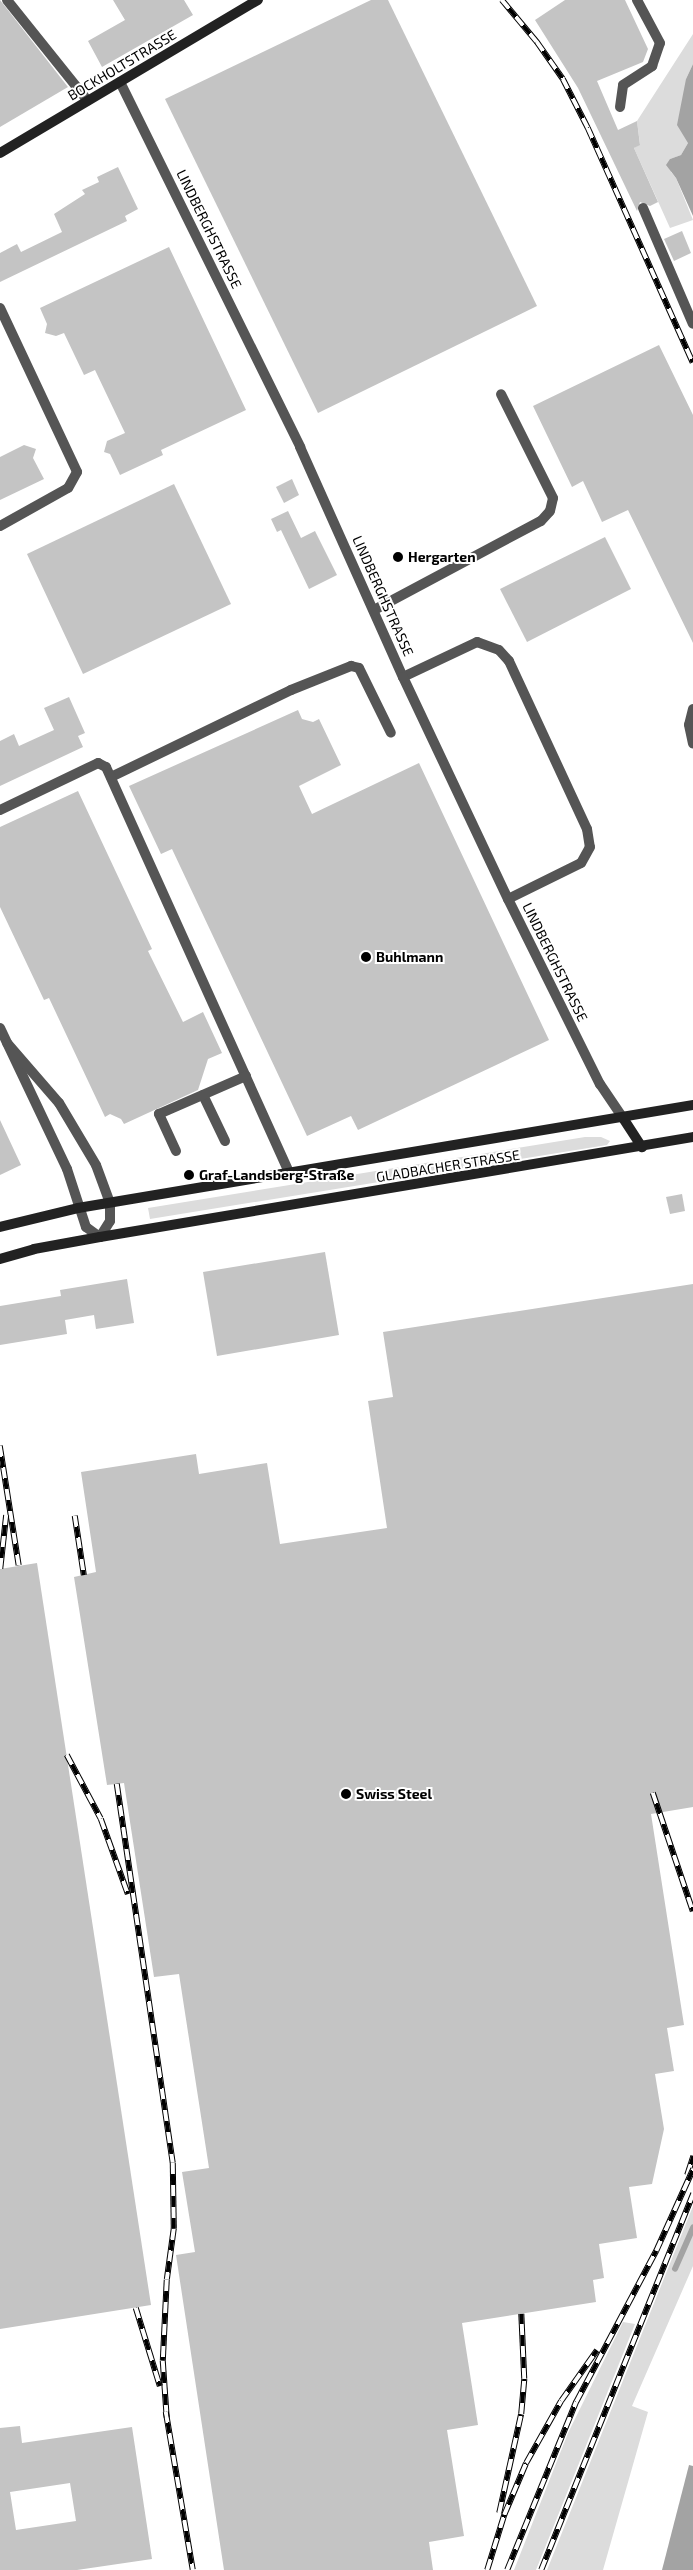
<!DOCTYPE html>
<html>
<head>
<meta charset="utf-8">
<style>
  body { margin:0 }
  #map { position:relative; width:693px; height:2570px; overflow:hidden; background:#fff; font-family:"Exo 2",sans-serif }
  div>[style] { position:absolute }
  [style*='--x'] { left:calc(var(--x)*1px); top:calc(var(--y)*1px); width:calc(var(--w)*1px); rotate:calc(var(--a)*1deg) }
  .green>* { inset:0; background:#dcdcdc }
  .water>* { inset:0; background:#a3a3a3 }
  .stream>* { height:5.5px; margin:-2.75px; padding:0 2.75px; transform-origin:2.75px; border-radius:2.75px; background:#a3a3a3 }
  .building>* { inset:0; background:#c4c4c4 }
  .lane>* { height:10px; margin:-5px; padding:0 5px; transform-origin:5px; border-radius:5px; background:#555 }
  .street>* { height:10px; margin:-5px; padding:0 5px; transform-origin:5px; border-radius:5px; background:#555 }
  .secondary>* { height:10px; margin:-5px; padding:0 5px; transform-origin:5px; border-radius:5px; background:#222 }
  .rail>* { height:5.5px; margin-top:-2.75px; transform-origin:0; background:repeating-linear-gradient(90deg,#fff 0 11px,#000 0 22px); box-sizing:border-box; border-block:1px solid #000 }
  .dots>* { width:14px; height:14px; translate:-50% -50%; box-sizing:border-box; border:2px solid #fff; border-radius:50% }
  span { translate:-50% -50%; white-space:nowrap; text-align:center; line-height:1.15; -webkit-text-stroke:4px #fff; paint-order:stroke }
  .street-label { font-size:14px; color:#000 }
  .poi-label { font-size:14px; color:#000; font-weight:700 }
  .left { translate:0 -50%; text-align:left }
</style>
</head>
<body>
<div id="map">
  <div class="green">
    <div style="clip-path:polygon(693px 34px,693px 64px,686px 79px,688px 143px,681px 155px,670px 159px,671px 172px,676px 178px,693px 220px,670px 228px,634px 148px,640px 144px,637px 121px)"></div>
    <div style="clip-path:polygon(585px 1137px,601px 1137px,610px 1141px,607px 1145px,150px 1219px,148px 1208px)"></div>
    <div style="clip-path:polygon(693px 2206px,693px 2266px,632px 2406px,648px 2412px,603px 2570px,547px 2570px)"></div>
    <div style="clip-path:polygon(623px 2322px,635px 2324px,536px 2570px,514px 2570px,568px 2433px)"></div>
  </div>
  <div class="water">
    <div style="clip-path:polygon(693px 64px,693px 216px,676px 178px,666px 165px,670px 159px,681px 155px,688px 143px,677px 125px,686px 79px)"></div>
    <div style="clip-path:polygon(689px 2465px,693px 2466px,693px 2570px,662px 2570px)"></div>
  </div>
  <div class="stream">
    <div style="--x:675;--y:2269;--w:45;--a:-66.3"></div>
  </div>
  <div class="building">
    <div style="clip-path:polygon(0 0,68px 87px,0 127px)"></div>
    <div style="clip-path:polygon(113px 0,184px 0,193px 15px,102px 67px,88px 41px,125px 20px)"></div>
    <div style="clip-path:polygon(371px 0,388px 0,537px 306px,318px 413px,165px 99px)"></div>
    <div style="clip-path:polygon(565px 0,625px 0,648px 49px,643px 62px,597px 81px,618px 130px,637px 121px,640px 145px,634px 148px,658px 202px,650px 206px,640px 202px,637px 211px,578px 88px,535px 20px)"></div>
    <div style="clip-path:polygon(118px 167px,138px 209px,125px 216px,127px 221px,0 282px,0 253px,17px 244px,21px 252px,62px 232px,54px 214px,85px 194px,82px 190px,99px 182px,97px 177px)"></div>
    <div style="clip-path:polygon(682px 231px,691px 253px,674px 261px,664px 239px)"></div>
    <div style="clip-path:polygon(169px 247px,246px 410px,161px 450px,163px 455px,120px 475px,110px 454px,104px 452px,107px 441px,125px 433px,95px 370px,84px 375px,64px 333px,56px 336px,45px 333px,47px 324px,40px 308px)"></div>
    <div style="clip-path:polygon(659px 345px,693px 415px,693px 643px,628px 510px,602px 522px,583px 481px,572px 487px,533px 406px)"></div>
    <div style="clip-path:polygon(24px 445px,36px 449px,33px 458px,44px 479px,0 500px,0 457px)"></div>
    <div style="clip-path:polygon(292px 479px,299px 495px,284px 503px,276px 487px)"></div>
    <div style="clip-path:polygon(174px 484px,231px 604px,83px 674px,27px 554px)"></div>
    <div style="clip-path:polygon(288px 511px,301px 538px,315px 531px,337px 575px,309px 589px,281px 530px,277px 532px,271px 519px)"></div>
    <div style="clip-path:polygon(605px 537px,631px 589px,527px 642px,500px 589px)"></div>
    <div style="clip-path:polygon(69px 697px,85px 733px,78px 736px,83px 747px,0 786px,0 741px,14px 734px,19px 746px,54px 730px,44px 708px)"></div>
    <div style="clip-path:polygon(298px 710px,302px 719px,313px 722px,319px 719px,341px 765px,299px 786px,312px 814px,419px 763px,549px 1040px,358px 1130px,351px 1116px,307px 1136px,172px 849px,161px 854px,129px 786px)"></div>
    <div style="clip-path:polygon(78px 791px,152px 949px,148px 951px,183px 1022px,203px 1012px,222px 1053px,208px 1059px,198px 1090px,124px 1124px,121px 1119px,110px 1114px,105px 1117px,49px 998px,44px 1000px,0 907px,0 827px)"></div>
    <div style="clip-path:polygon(0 1120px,21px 1165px,0 1175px)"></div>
    <div style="clip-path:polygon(682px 1194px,685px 1211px,670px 1214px,666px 1197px)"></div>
    <div style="clip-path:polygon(325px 1252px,339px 1335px,217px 1356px,203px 1272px)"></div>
    <div style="clip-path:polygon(127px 1279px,134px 1323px,96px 1329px,94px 1315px,65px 1320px,67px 1334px,0 1345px,0 1306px,61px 1296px,60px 1290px)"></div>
    <div style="clip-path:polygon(693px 1284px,693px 1807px,651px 1814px,684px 2025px,667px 2028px,674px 2071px,655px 2074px,664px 2129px,652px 2184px,629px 2187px,637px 2238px,599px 2244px,604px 2278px,593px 2280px,596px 2302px,462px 2323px,478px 2425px,447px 2430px,464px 2536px,429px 2542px,433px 2570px,224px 2570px,176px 2255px,195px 2252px,182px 2172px,209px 2168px,179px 1974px,154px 1977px,124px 1783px,107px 1785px,74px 1577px,96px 1572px,81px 1472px,196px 1454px,199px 1474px,267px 1463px,280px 1544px,387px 1528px,368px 1401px,393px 1397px,383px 1332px)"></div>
    <div style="clip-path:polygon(37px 1563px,151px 2305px,0 2329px,0 1569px)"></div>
    <div style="clip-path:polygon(evenodd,20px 2426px,22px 2443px,132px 2427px,152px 2559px,77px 2570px,0 2570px,0 2428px,20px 2426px,70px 2483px,76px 2521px,16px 2530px,10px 2492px,70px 2483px)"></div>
  </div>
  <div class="lane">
    <div style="--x:7;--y:0;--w:129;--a:51.3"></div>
    <div style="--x:620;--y:107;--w:22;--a:-82"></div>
    <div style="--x:623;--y:85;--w:35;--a:-33"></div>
    <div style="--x:652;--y:66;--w:24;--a:-71"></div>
    <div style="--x:660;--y:43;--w:49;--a:-118.1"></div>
    <div style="--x:643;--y:208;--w:126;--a:66.7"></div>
    <div style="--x:0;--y:308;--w:181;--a:64.8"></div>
    <div style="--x:77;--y:472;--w:18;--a:119"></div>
    <div style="--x:68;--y:488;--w:78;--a:150.8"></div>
    <div style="--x:374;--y:610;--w:189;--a:-28.1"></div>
    <div style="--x:541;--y:521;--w:13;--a:-48"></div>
    <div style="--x:550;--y:511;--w:13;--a:-77"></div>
    <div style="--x:553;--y:498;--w:116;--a:-116.6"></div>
    <div style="--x:403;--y:677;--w:82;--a:-25.3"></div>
    <div style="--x:477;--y:642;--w:23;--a:20"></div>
    <div style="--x:499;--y:650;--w:15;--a:48"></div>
    <div style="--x:509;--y:661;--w:185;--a:65.1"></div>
    <div style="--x:587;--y:829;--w:18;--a:81"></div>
    <div style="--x:590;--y:847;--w:18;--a:119"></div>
    <div style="--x:581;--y:863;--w:81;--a:153.7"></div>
    <div style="--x:693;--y:709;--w:16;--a:104"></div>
    <div style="--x:689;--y:725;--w:19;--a:78"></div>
    <div style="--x:111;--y:777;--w:200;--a:-25.8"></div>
    <div style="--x:291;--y:690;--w:65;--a:-21.8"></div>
    <div style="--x:351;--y:666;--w:8;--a:14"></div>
    <div style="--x:359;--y:668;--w:72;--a:63.8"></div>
    <div style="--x:0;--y:810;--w:109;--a:-25.6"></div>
    <div style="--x:98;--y:763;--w:9;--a:27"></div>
    <div style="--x:106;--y:767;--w:447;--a:65.7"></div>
    <div style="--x:203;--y:1095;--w:51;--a:64.4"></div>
    <div style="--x:176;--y:1151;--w:41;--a:-114.7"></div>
    <div style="--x:159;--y:1114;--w:95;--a:-23.6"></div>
  </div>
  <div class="street">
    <div style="--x:120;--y:82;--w:407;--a:63.7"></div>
    <div style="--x:300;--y:447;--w:252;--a:65.9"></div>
    <div style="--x:403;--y:677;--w:246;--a:64.7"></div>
    <div style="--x:508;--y:899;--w:207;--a:63.6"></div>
    <div style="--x:600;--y:1084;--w:41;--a:55.9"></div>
    <div style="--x:0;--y:1028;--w:156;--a:64.6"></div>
    <div style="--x:67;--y:1169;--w:61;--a:71.9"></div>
    <div style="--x:86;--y:1227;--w:17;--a:36"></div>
    <div style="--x:100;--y:1237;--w:19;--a:-58"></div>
    <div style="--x:110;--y:1221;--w:18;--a:-90"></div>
    <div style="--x:110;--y:1203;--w:40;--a:-110.2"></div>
    <div style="--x:96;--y:1165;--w:72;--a:-120.8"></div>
    <div style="--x:59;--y:1103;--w:79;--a:-130.9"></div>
  </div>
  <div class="secondary">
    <div style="--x:0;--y:153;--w:300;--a:-30.7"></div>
    <div style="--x:623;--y:1118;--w:35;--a:57"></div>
    <div style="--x:0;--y:1227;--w:80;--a:-13.7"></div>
    <div style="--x:78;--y:1208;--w:624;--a:-9.51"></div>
    <div style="--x:0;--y:1259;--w:35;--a:-16"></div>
    <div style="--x:34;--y:1249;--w:67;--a:-10.3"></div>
    <div style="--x:100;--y:1237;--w:601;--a:-9.57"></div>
  </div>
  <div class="rail">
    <div style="--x:502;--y:0;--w:55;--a:50.2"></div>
    <div style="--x:537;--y:42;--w:45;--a:54.9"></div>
    <div style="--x:563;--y:79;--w:55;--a:63"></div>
    <div style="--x:588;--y:128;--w:257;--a:65.9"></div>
    <div style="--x:0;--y:1446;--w:121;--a:81"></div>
    <div style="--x:75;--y:1516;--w:60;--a:81.3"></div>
    <div style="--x:0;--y:1569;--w:54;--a:-83.7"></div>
    <div style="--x:67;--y:1755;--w:72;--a:62"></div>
    <div style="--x:101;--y:1819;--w:80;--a:70.2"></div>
    <div style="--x:117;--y:1784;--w:383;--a:81.6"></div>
    <div style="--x:173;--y:2163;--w:66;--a:89.1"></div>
    <div style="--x:174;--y:2229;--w:51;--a:97.8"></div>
    <div style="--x:167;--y:2280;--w:81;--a:92.8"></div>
    <div style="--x:163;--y:2361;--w:57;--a:86"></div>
    <div style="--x:653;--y:1793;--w:125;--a:71.3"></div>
    <div style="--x:687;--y:2175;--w:20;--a:-72"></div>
    <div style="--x:136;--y:2308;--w:82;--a:72.9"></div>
    <div style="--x:166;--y:2412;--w:160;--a:80.3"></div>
    <div style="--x:499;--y:2513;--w:101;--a:-77.5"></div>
    <div style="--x:521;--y:2414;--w:35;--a:-85"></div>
    <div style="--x:524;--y:2379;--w:65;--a:-92.6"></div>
    <div style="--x:487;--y:2570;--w:58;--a:-72.8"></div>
    <div style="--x:504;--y:2515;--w:56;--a:-67.1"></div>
    <div style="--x:526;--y:2463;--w:71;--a:-60.6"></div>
    <div style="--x:561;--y:2401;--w:62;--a:-54.8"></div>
    <div style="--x:507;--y:2570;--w:182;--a:-67.7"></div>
    <div style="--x:576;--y:2402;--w:171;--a:-62.1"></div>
    <div style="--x:656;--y:2251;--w:90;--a:-65.7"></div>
    <div style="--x:541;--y:2570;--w:406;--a:-68"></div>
  </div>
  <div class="dots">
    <div style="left:398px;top:557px;background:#000"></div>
    <div style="left:366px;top:957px;background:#000"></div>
    <div style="left:189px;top:1175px;background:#000"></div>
    <div style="left:346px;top:1794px;background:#000"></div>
  </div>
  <div class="street-label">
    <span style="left:122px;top:65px;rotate:-31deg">BOCKHOLTSTRASSE</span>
    <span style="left:209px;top:229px;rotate:64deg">LINDBERGHSTRASSE</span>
    <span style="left:383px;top:596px;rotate:66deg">LINDBERGHSTRASSE</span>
    <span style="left:555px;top:962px;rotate:64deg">LINDBERGHSTRASSE</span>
    <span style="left:448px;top:1166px;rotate:-9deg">GLADBACHER STRASSE</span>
  </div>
  <div class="poi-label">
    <span class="left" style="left:408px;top:557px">Hergarten</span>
    <span class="left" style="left:376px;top:957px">Buhlmann</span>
    <span class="left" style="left:199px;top:1175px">Graf-Landsberg-Straße</span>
    <span class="left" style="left:356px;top:1794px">Swiss Steel</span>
  </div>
</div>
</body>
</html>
